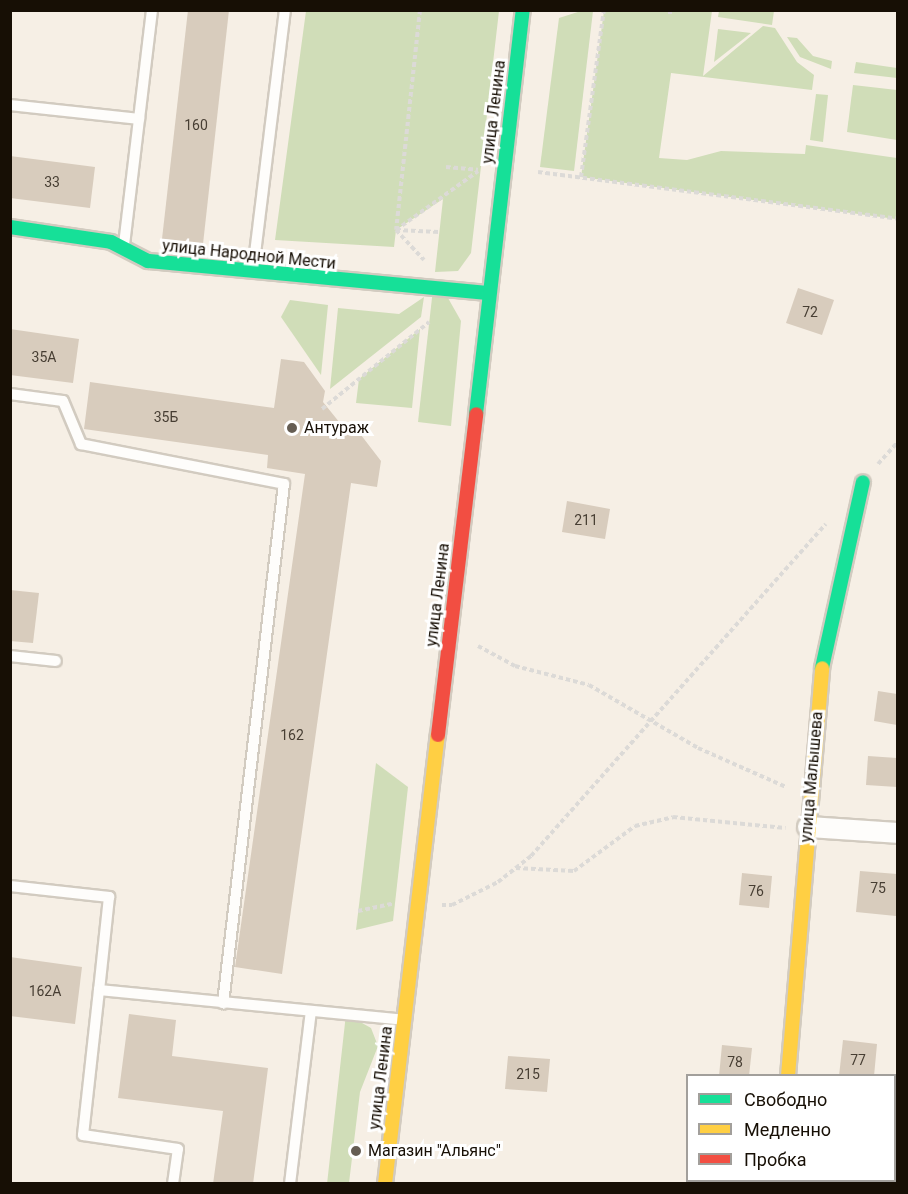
<!DOCTYPE html>
<html>
<head>
<meta charset="utf-8">
<style>
  body { margin:0 }
  #map { position:relative; width:908px; height:1194px; overflow:hidden; background:#f6efe5; font-family:Roboto,sans-serif }
  div>[style] { position:absolute }
  [style*='--x'] { left:calc(var(--x)*1px); top:calc(var(--y)*1px); width:calc(var(--w)*1px); rotate:calc(var(--a)*1deg) }
  .green>* { inset:0; background:#d0ddb8 }
  .building>* { inset:0; background:#d8ccbd }
  .path>* { height:4px; margin-top:-2px; transform-origin:0; background:repeating-linear-gradient(90deg,#dcdad7 0 4.5px,transparent 0 7.5px) }
  .roads { filter:drop-shadow(2px 0 #d2cbc0) drop-shadow(-2px 0 #d2cbc0) drop-shadow(0 2px #d2cbc0) drop-shadow(0 -2px #d2cbc0) }
  .lane>* { height:10px; margin:-5px; padding:0 5px; transform-origin:5px; border-radius:5px; background:#fefdfb }
  .street>* { height:20px; margin:-10px; padding:0 10px; transform-origin:10px; border-radius:10px; background:#fefdfb }
  .fast>* { height:14px; margin:-7px; padding:0 7px; transform-origin:7px; border-radius:7px; background:#16e098 }
  .slow>* { height:14px; margin:-7px; padding:0 7px; transform-origin:7px; border-radius:7px; background:#ffcf43 }
  .jam>* { height:14px; margin:-7px; padding:0 7px; transform-origin:7px; border-radius:7px; background:#f24e42 }
  .dots>* { width:16px; height:16px; translate:-50% -50%; box-sizing:border-box; border:3px solid #fff; border-radius:50% }
  span { translate:-50% -50%; white-space:nowrap; text-align:center; line-height:1.15; -webkit-text-stroke:6px #fff; paint-order:stroke }
  .number-label { font-size:14px; color:#473e33 }
  .number-label span { -webkit-text-stroke-width:0 }
  .street-label { font-size:16px; color:#170f05 }
  .poi-label { font-size:16px; color:#170f05 }
  .left { translate:0 -50%; text-align:left }
  .frame { position:absolute; inset:0; border:12px solid #170f05; pointer-events:none }
  .legend { position:absolute; left:686px; top:1074px; width:210px; height:108px; box-sizing:border-box; background:#fff; border:2px solid #a29f9b; margin:0; padding:8px 10px; list-style:none; font-size:18px; color:#170f05 }
  .legend li { display:flex; align-items:center; gap:12px; height:30px }
  .legend b { width:30px; border:2px solid #a29f9b }
</style>
</head>
<body>
<div id="map">
  <div class="green">
    <div style="clip-path:polygon(306px 11px,499px 11px,471px 253px,458px 271px,435px 272px,443px 199px,396px 230px,394px 247px,275px 240px)"></div>
    <div style="clip-path:polygon(581px 11px,593px 11px,574px 171px,540px 167px,559px 18px)"></div>
    <div style="clip-path:polygon(604px 11px,712px 11px,703px 76px,763px 26px,775px 28px,797px 62px,814px 75px,812px 90px,671px 73px,659px 158px,687px 160px,721px 151px,805px 154px,806px 145px,897px 158px,896px 219px,581px 177px)"></div>
    <div style="clip-path:polygon(719px 11px,774px 11px,772px 25px,718px 17px)"></div>
    <div style="clip-path:polygon(718px 29px,751px 33px,714px 62px)"></div>
    <div style="clip-path:polygon(787px 37px,797px 38px,813px 56px,832px 61px,831px 69px,800px 57px)"></div>
    <div style="clip-path:polygon(856px 62px,897px 68px,897px 78px,854px 73px)"></div>
    <div style="clip-path:polygon(853px 85px,897px 90px,897px 140px,847px 132px)"></div>
    <div style="clip-path:polygon(816px 94px,828px 95px,823px 142px,810px 140px)"></div>
    <div style="clip-path:polygon(433px 289px,448px 298px,461px 321px,451px 426px,418px 422px)"></div>
    <div style="clip-path:polygon(424px 297px,421px 317px,330px 389px,338px 308px,399px 314px)"></div>
    <div style="clip-path:polygon(290px 300px,328px 305px,321px 375px,281px 317px)"></div>
    <div style="clip-path:polygon(420px 329px,412px 408px,356px 403px,359px 379px)"></div>
    <div style="clip-path:polygon(376px 763px,408px 787px,393px 921px,356px 930px)"></div>
    <div style="clip-path:polygon(346px 1014px,371px 1028px,378px 1046px,360px 1092px,349px 1183px,327px 1184px)"></div>
  </div>
  <div class="building">
    <div style="clip-path:polygon(188px 10px,229px 10px,203px 244px,162px 239px)"></div>
    <div style="clip-path:polygon(10px 156px,95px 167px,90px 208px,10px 198px)"></div>
    <div style="clip-path:polygon(798px 288px,834px 300px,822px 335px,786px 323px)"></div>
    <div style="clip-path:polygon(10px 329px,79px 339px,73px 383px,10px 375px)"></div>
    <div style="clip-path:polygon(281px 359px,304px 362px,325px 391px,323px 402px,348px 433px,361px 435px,381px 461px,377px 487px,351px 483px,282px 974px,235px 967px,305px 474px,267px 468px,268px 455px,84px 429px,90px 382px,274px 408px)"></div>
    <div style="clip-path:polygon(567px 501px,610px 509px,605px 539px,562px 532px)"></div>
    <div style="clip-path:polygon(10px 590px,39px 593px,33px 643px,10px 641px)"></div>
    <div style="clip-path:polygon(878px 691px,897px 694px,897px 725px,874px 721px)"></div>
    <div style="clip-path:polygon(868px 756px,897px 758px,897px 787px,866px 785px)"></div>
    <div style="clip-path:polygon(860px 871px,897px 874px,896px 916px,856px 912px)"></div>
    <div style="clip-path:polygon(742px 873px,772px 876px,769px 908px,739px 905px)"></div>
    <div style="clip-path:polygon(10px 957px,82px 967px,75px 1024px,10px 1016px)"></div>
    <div style="clip-path:polygon(129px 1014px,176px 1020px,172px 1056px,268px 1068px,253px 1184px,213px 1184px,223px 1111px,118px 1098px)"></div>
    <div style="clip-path:polygon(843px 1040px,877px 1044px,874px 1076px,839px 1076px)"></div>
    <div style="clip-path:polygon(722px 1045px,752px 1048px,749px 1076px,719px 1076px)"></div>
    <div style="clip-path:polygon(508px 1056px,550px 1059px,547px 1092px,505px 1089px)"></div>
  </div>
  <div class="path">
    <div style="--x:420;--y:10;--w:221;--a:96.2"></div>
    <div style="--x:396;--y:230;--w:41;--a:47"></div>
    <div style="--x:670;--y:14;--w:4;--a:-90"></div>
    <div style="--x:446;--y:167;--w:32;--a:5"></div>
    <div style="--x:538;--y:172;--w:363;--a:7.4"></div>
    <div style="--x:581;--y:177;--w:169;--a:-82.2"></div>
    <div style="--x:396;--y:230;--w:101;--a:-35.7"></div>
    <div style="--x:396;--y:230;--w:43;--a:2.7"></div>
    <div style="--x:322;--y:409;--w:138;--a:-39.1"></div>
    <div style="--x:878;--y:464;--w:30;--a:-48"></div>
    <div style="--x:478;--y:646;--w:42;--a:28.4"></div>
    <div style="--x:515;--y:666;--w:76;--a:14.4"></div>
    <div style="--x:589;--y:685;--w:126;--a:30"></div>
    <div style="--x:698;--y:748;--w:96;--a:23.9"></div>
    <div style="--x:516;--y:868;--w:58;--a:3"></div>
    <div style="--x:574;--y:871;--w:76;--a:-36.4"></div>
    <div style="--x:635;--y:826;--w:39;--a:-13"></div>
    <div style="--x:673;--y:817;--w:113;--a:5.6"></div>
    <div style="--x:442;--y:905;--w:10;--a:0"></div>
    <div style="--x:452;--y:905;--w:51;--a:-26.6"></div>
    <div style="--x:498;--y:882;--w:42;--a:-38.2"></div>
    <div style="--x:531;--y:856;--w:444;--a:-48.4"></div>
    <div style="--x:358;--y:911;--w:35;--a:-12"></div>
  </div>
  <div class="roads">
    <div class="lane">
      <div style="--x:10;--y:105;--w:130;--a:6.2"></div>
      <div style="--x:124;--y:245;--w:237;--a:-83.2"></div>
      <div style="--x:253;--y:270;--w:262;--a:-83"></div>
      <div style="--x:10;--y:394;--w:53;--a:7.5"></div>
      <div style="--x:63;--y:401;--w:47;--a:67.3"></div>
      <div style="--x:81;--y:444;--w:207;--a:11.1"></div>
      <div style="--x:284;--y:484;--w:523;--a:96.7"></div>
      <div style="--x:10;--y:656;--w:46;--a:6.2"></div>
      <div style="--x:10;--y:886;--w:100;--a:6.3"></div>
      <div style="--x:109;--y:897;--w:94;--a:96.1"></div>
      <div style="--x:173;--y:1184;--w:35;--a:-82"></div>
      <div style="--x:178;--y:1149;--w:96;--a:-171.6"></div>
      <div style="--x:83;--y:1135;--w:146;--a:-83.7"></div>
      <div style="--x:99;--y:990;--w:306;--a:5.6"></div>
      <div style="--x:290;--y:1184;--w:174;--a:-83.1"></div>
    </div>
    <div class="street">
      <div style="--x:808;--y:827;--w:90;--a:3.8"></div>
      <div style="--x:780;--y:1184;--w:4;--a:-76"></div>
    </div>
    <div class="fast">
      <div style="--x:10;--y:227;--w:102;--a:8.4"></div>
      <div style="--x:111;--y:242;--w:42;--a:27.2"></div>
      <div style="--x:148;--y:261;--w:342;--a:5.4"></div>
      <div style="--x:476;--y:414;--w:407;--a:-83.4"></div>
      <div style="--x:822;--y:668;--w:190;--a:-77.6"></div>
    </div>
    <div class="slow">
      <div style="--x:788;--y:1076;--w:409;--a:-85.2"></div>
      <div style="--x:385;--y:1184;--w:452;--a:-83.3"></div>
    </div>
    <div class="jam">
      <div style="--x:438;--y:735;--w:323;--a:-83.2"></div>
    </div>
  </div>
  <div class="dots">
    <div style="left:292px;top:428px;background:#655d53"></div>
    <div style="left:356px;top:1151px;background:#655d53"></div>
  </div>
  <div class="number-label">
    <span style="left:196px;top:125px">160</span>
    <span style="left:52px;top:182px">33</span>
    <span style="left:810px;top:312px">72</span>
    <span style="left:44px;top:357px">35А</span>
    <span style="left:166px;top:417px">35Б</span>
    <span style="left:586px;top:520px">211</span>
    <span style="left:292px;top:735px">162</span>
    <span style="left:878px;top:888px">75</span>
    <span style="left:756px;top:891px">76</span>
    <span style="left:45px;top:991px">162А</span>
    <span style="left:858px;top:1060px">77</span>
    <span style="left:735px;top:1062px">78</span>
    <span style="left:528px;top:1074px">215</span>
  </div>
  <div class="street-label">
    <span style="left:494px;top:112px;rotate:-83deg">улица Ленина</span>
    <span style="left:249px;top:255px;rotate:6deg">улица Народной Мести</span>
    <span style="left:438px;top:595px;rotate:-83deg">улица Ленина</span>
    <span style="left:812px;top:777px;rotate:-85deg">улица Малышева</span>
    <span style="left:381px;top:1078px;rotate:-83deg">улица Ленина</span>
  </div>
  <div class="poi-label">
    <span class="left" style="left:304px;top:428px">Антураж</span>
    <span class="left" style="left:368px;top:1151px">Магазин "Альянс"</span>
  </div>
  <div class="frame"></div>
  <ul class="legend">
  <li><b style="height:8px;background:#16e098"></b>Свободно</li>
  <li><b style="height:8px;background:#ffcf43"></b>Медленно</li>
  <li><b style="height:8px;background:#f24e42"></b>Пробка</li>
  </ul>
</div>
</body>
</html>
